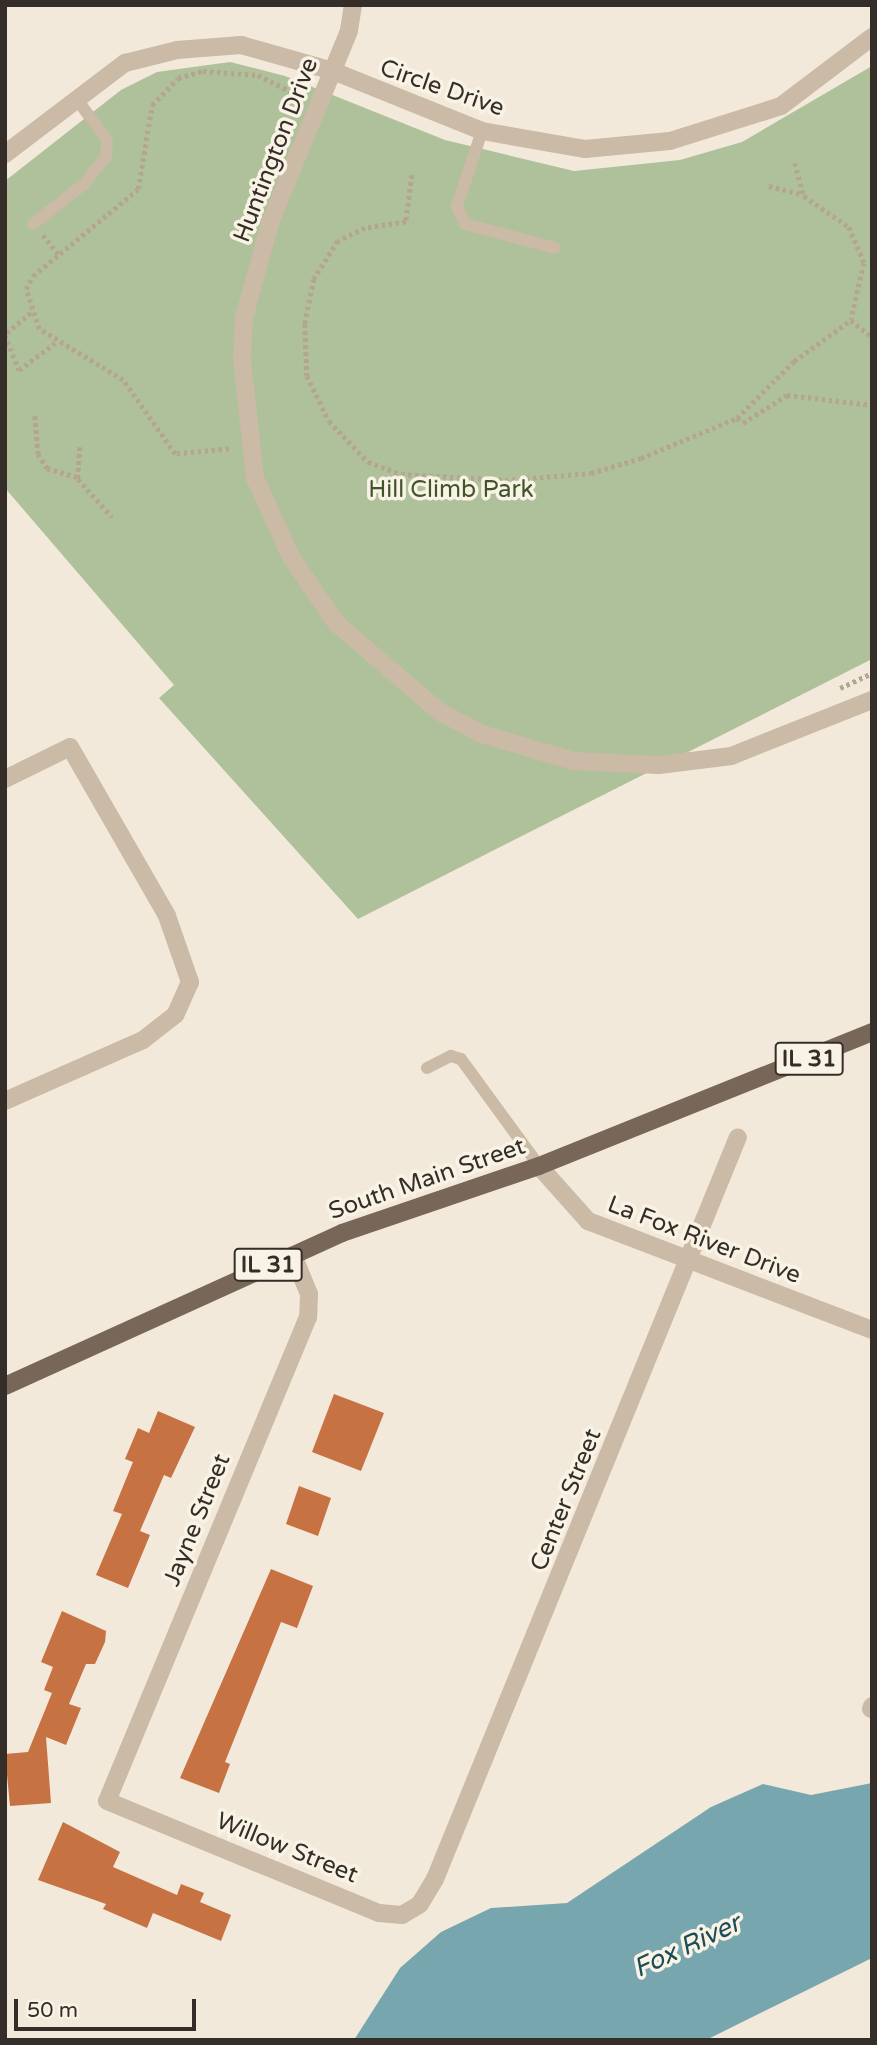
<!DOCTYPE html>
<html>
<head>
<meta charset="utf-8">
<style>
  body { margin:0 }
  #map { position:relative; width:877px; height:2045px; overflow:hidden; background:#f2e9da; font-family:"Varela Round",sans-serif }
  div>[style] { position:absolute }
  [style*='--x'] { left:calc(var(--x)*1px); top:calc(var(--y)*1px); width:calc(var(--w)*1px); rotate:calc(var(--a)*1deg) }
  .green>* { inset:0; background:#afc19a }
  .water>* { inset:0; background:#78a6af }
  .building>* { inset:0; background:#c77242 }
  .path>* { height:4.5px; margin-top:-2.25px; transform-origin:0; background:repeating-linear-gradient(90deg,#b5a490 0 3.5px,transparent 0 7px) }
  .service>* { height:12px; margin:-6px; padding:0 6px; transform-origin:6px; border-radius:6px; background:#cabaa6 }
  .minor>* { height:18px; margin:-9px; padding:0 9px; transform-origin:9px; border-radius:9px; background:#cabaa6 }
  .tertiary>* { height:18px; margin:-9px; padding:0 9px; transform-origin:9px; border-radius:9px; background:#cabaa6 }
  .primary>* { height:18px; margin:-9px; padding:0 9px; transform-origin:9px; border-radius:9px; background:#786658 }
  span { translate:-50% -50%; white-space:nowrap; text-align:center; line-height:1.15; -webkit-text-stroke:7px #f9f3e6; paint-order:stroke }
  .shield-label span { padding:2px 5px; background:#f9f3e6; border:2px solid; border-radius:5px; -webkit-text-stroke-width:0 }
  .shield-label { font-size:23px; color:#352d27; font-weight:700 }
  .street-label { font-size:24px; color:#352d27 }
  .park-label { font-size:24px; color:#40542a }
  .water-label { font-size:26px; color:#1c4c57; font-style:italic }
  .frame { position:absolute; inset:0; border:7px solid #352d27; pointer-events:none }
  .scale { position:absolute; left:14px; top:1999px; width:182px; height:32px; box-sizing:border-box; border:4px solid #352d27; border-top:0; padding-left:9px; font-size:21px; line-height:24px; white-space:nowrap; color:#352d27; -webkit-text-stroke:5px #f9f3e6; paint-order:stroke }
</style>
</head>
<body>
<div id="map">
  <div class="green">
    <div style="clip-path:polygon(230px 62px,285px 76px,445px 140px,574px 171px,680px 160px,742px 142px,872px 66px,872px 659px,358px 919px,159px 698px,174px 685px,5px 488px,5px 181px,121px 90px,157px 72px)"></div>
  </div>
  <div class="water">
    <div style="clip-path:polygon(872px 1783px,872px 1958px,706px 2040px,354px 2040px,400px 1968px,441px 1932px,491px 1908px,567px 1903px,711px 1807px,763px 1784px,811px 1795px)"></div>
  </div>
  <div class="building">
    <div style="clip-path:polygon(334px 1394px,384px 1413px,361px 1471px,312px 1452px)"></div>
    <div style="clip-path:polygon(158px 1411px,195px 1427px,171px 1478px,164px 1475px,140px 1531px,150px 1535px,128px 1588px,96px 1575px,122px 1514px,113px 1511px,133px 1462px,125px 1459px,138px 1428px,149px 1433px)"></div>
    <div style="clip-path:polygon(299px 1486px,331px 1498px,318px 1536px,286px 1524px)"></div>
    <div style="clip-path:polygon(271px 1569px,313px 1586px,297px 1628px,281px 1622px,225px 1762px,230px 1764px,219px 1793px,180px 1778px)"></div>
    <div style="clip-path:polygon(62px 1611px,106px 1631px,105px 1642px,95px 1664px,86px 1664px,69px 1704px,81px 1708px,66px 1745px,46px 1737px,51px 1803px,10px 1806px,5px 1754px,28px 1752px,52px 1693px,44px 1690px,53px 1667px,41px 1662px)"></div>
    <div style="clip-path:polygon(63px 1822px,120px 1852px,113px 1867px,177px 1895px,181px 1884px,204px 1893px,200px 1902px,231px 1915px,221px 1941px,153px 1913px,147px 1928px,103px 1909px,106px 1904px,38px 1880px)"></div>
  </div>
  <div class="path">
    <div style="--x:795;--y:163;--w:34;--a:75"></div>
    <div style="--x:804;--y:196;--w:55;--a:34.6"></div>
    <div style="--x:849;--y:227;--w:39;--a:67"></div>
    <div style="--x:864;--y:263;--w:58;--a:102.8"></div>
    <div style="--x:851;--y:320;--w:27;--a:39"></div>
    <div style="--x:412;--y:175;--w:47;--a:97.3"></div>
    <div style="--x:406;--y:222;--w:41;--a:171.7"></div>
    <div style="--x:365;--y:228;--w:30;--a:154"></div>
    <div style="--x:338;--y:241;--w:45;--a:122.3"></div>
    <div style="--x:314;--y:279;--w:46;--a:101.3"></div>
    <div style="--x:305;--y:324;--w:52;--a:87.8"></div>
    <div style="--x:307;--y:376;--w:50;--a:63.9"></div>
    <div style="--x:329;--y:421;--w:57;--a:46.4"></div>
    <div style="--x:368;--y:462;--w:35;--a:20"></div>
    <div style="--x:401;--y:474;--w:104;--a:3.3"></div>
    <div style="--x:505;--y:480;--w:86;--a:-4.7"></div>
    <div style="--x:591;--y:473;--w:52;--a:-16.7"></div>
    <div style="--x:641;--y:458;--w:104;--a:-22.6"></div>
    <div style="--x:737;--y:418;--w:81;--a:-45"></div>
    <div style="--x:794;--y:361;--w:70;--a:-35.7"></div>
    <div style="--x:769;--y:186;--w:36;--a:14"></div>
    <div style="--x:43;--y:235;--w:26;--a:51"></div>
    <div style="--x:31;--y:313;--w:34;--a:140"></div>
    <div style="--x:5;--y:335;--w:38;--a:68"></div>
    <div style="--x:19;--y:370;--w:45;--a:-36.9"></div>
    <div style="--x:35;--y:416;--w:38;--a:85"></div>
    <div style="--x:38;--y:454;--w:17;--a:57"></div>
    <div style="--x:47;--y:468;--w:31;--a:17"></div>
    <div style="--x:737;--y:418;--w:8;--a:40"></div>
    <div style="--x:743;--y:423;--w:52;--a:-32.5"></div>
    <div style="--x:787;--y:395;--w:86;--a:6.7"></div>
    <div style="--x:80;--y:447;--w:32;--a:94"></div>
    <div style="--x:78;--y:479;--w:51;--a:48.2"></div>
    <div style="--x:229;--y:449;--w:54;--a:174.7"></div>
    <div style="--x:175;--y:454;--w:90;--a:-125.1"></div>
    <div style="--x:123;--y:380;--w:98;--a:-148.7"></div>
    <div style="--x:39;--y:329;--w:42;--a:-108"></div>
    <div style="--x:26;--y:289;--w:15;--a:-62"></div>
    <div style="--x:33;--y:276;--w:136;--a:-39.6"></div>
    <div style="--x:138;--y:189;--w:85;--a:-80.5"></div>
    <div style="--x:152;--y:105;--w:37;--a:-46"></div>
    <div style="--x:178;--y:78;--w:26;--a:-16"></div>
    <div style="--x:203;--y:71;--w:55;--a:4.2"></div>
    <div style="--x:258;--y:75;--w:38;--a:27"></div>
    <div style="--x:840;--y:688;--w:35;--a:-25"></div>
  </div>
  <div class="service">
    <div style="--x:482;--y:131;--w:79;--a:108.4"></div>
    <div style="--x:457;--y:206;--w:20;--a:66"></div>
    <div style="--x:465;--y:224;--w:93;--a:14.9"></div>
    <div style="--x:33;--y:224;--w:65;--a:-38.1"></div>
    <div style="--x:84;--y:184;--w:35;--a:-51"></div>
    <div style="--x:106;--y:157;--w:17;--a:-87"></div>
    <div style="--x:107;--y:140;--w:49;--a:-126.6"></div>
    <div style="--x:427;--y:1068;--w:27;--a:-27"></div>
    <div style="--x:451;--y:1056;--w:10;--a:17"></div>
    <div style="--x:461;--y:1059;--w:132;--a:53.9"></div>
  </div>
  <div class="minor">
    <div style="--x:5;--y:154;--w:151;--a:-37.2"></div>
    <div style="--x:125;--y:63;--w:54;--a:-14"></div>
    <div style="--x:177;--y:50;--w:64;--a:-4.5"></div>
    <div style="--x:241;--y:45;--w:96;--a:15.8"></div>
    <div style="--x:333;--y:71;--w:161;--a:21.9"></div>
    <div style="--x:482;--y:131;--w:105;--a:9.9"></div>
    <div style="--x:585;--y:149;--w:85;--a:-5.4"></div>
    <div style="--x:670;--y:141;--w:116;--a:-17.5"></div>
    <div style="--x:781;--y:106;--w:114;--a:-37.2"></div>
    <div style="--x:5;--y:779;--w:72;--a:-26.2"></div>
    <div style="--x:70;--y:747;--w:195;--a:60.1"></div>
    <div style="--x:167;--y:916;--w:70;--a:70.8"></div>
    <div style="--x:190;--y:982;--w:36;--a:114"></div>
    <div style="--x:175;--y:1015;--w:41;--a:142"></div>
    <div style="--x:143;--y:1040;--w:151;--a:156.2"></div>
    <div style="--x:539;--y:1166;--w:74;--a:48.3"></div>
    <div style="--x:588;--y:1221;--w:304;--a:21"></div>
    <div style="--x:293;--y:1255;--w:42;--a:67.7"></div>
    <div style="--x:309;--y:1294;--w:23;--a:92"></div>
    <div style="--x:308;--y:1317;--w:524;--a:112.55"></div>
    <div style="--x:107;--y:1801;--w:294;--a:22.4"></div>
    <div style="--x:379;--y:1913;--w:23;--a:5"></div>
    <div style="--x:402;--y:1915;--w:21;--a:-31"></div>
    <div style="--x:420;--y:1904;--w:29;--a:-59"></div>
    <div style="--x:435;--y:1879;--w:801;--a:-67.79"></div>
    <div style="--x:871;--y:1709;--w:3;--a:-72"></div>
  </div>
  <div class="tertiary">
    <div style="--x:353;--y:5;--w:26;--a:99"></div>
    <div style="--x:349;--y:31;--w:208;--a:112.4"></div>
    <div style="--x:270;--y:223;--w:98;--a:105.3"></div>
    <div style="--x:244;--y:318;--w:42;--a:92.7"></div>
    <div style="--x:242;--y:360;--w:119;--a:83.7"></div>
    <div style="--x:255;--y:478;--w:87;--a:65.5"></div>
    <div style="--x:291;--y:557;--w:80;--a:55.7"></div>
    <div style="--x:336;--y:623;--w:137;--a:40.6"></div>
    <div style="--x:440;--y:712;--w:47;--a:27.6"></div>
    <div style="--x:482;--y:734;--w:95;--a:16.5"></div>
    <div style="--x:573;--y:761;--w:86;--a:2.7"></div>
    <div style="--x:659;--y:765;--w:73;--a:-7.1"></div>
    <div style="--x:731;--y:756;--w:152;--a:-21.7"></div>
  </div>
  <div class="primary">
    <div style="--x:5;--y:1386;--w:370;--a:-24.4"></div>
    <div style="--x:342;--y:1233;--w:208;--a:-18.8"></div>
    <div style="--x:539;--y:1166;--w:359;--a:-21.9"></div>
  </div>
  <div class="shield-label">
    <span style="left:809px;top:1059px">IL 31</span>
    <span style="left:268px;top:1265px">IL 31</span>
  </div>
  <div class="street-label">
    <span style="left:442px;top:88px;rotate:19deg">Circle Drive</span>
    <span style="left:276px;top:150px;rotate:-69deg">Huntington Drive</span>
    <span style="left:427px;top:1179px;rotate:-19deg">South Main Street</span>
    <span style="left:704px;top:1240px;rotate:21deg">La Fox River Drive</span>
    <span style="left:566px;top:1500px;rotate:-68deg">Center Street</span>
    <span style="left:197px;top:1520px;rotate:-68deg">Jayne Street</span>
    <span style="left:287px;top:1848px;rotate:22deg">Willow Street</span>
  </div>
  <div class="park-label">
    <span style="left:451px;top:490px">Hill Climb Park</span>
  </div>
  <div class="water-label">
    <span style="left:687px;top:1946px;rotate:-25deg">Fox River</span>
  </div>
  <div class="frame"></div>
  <div class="scale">50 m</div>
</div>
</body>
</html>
